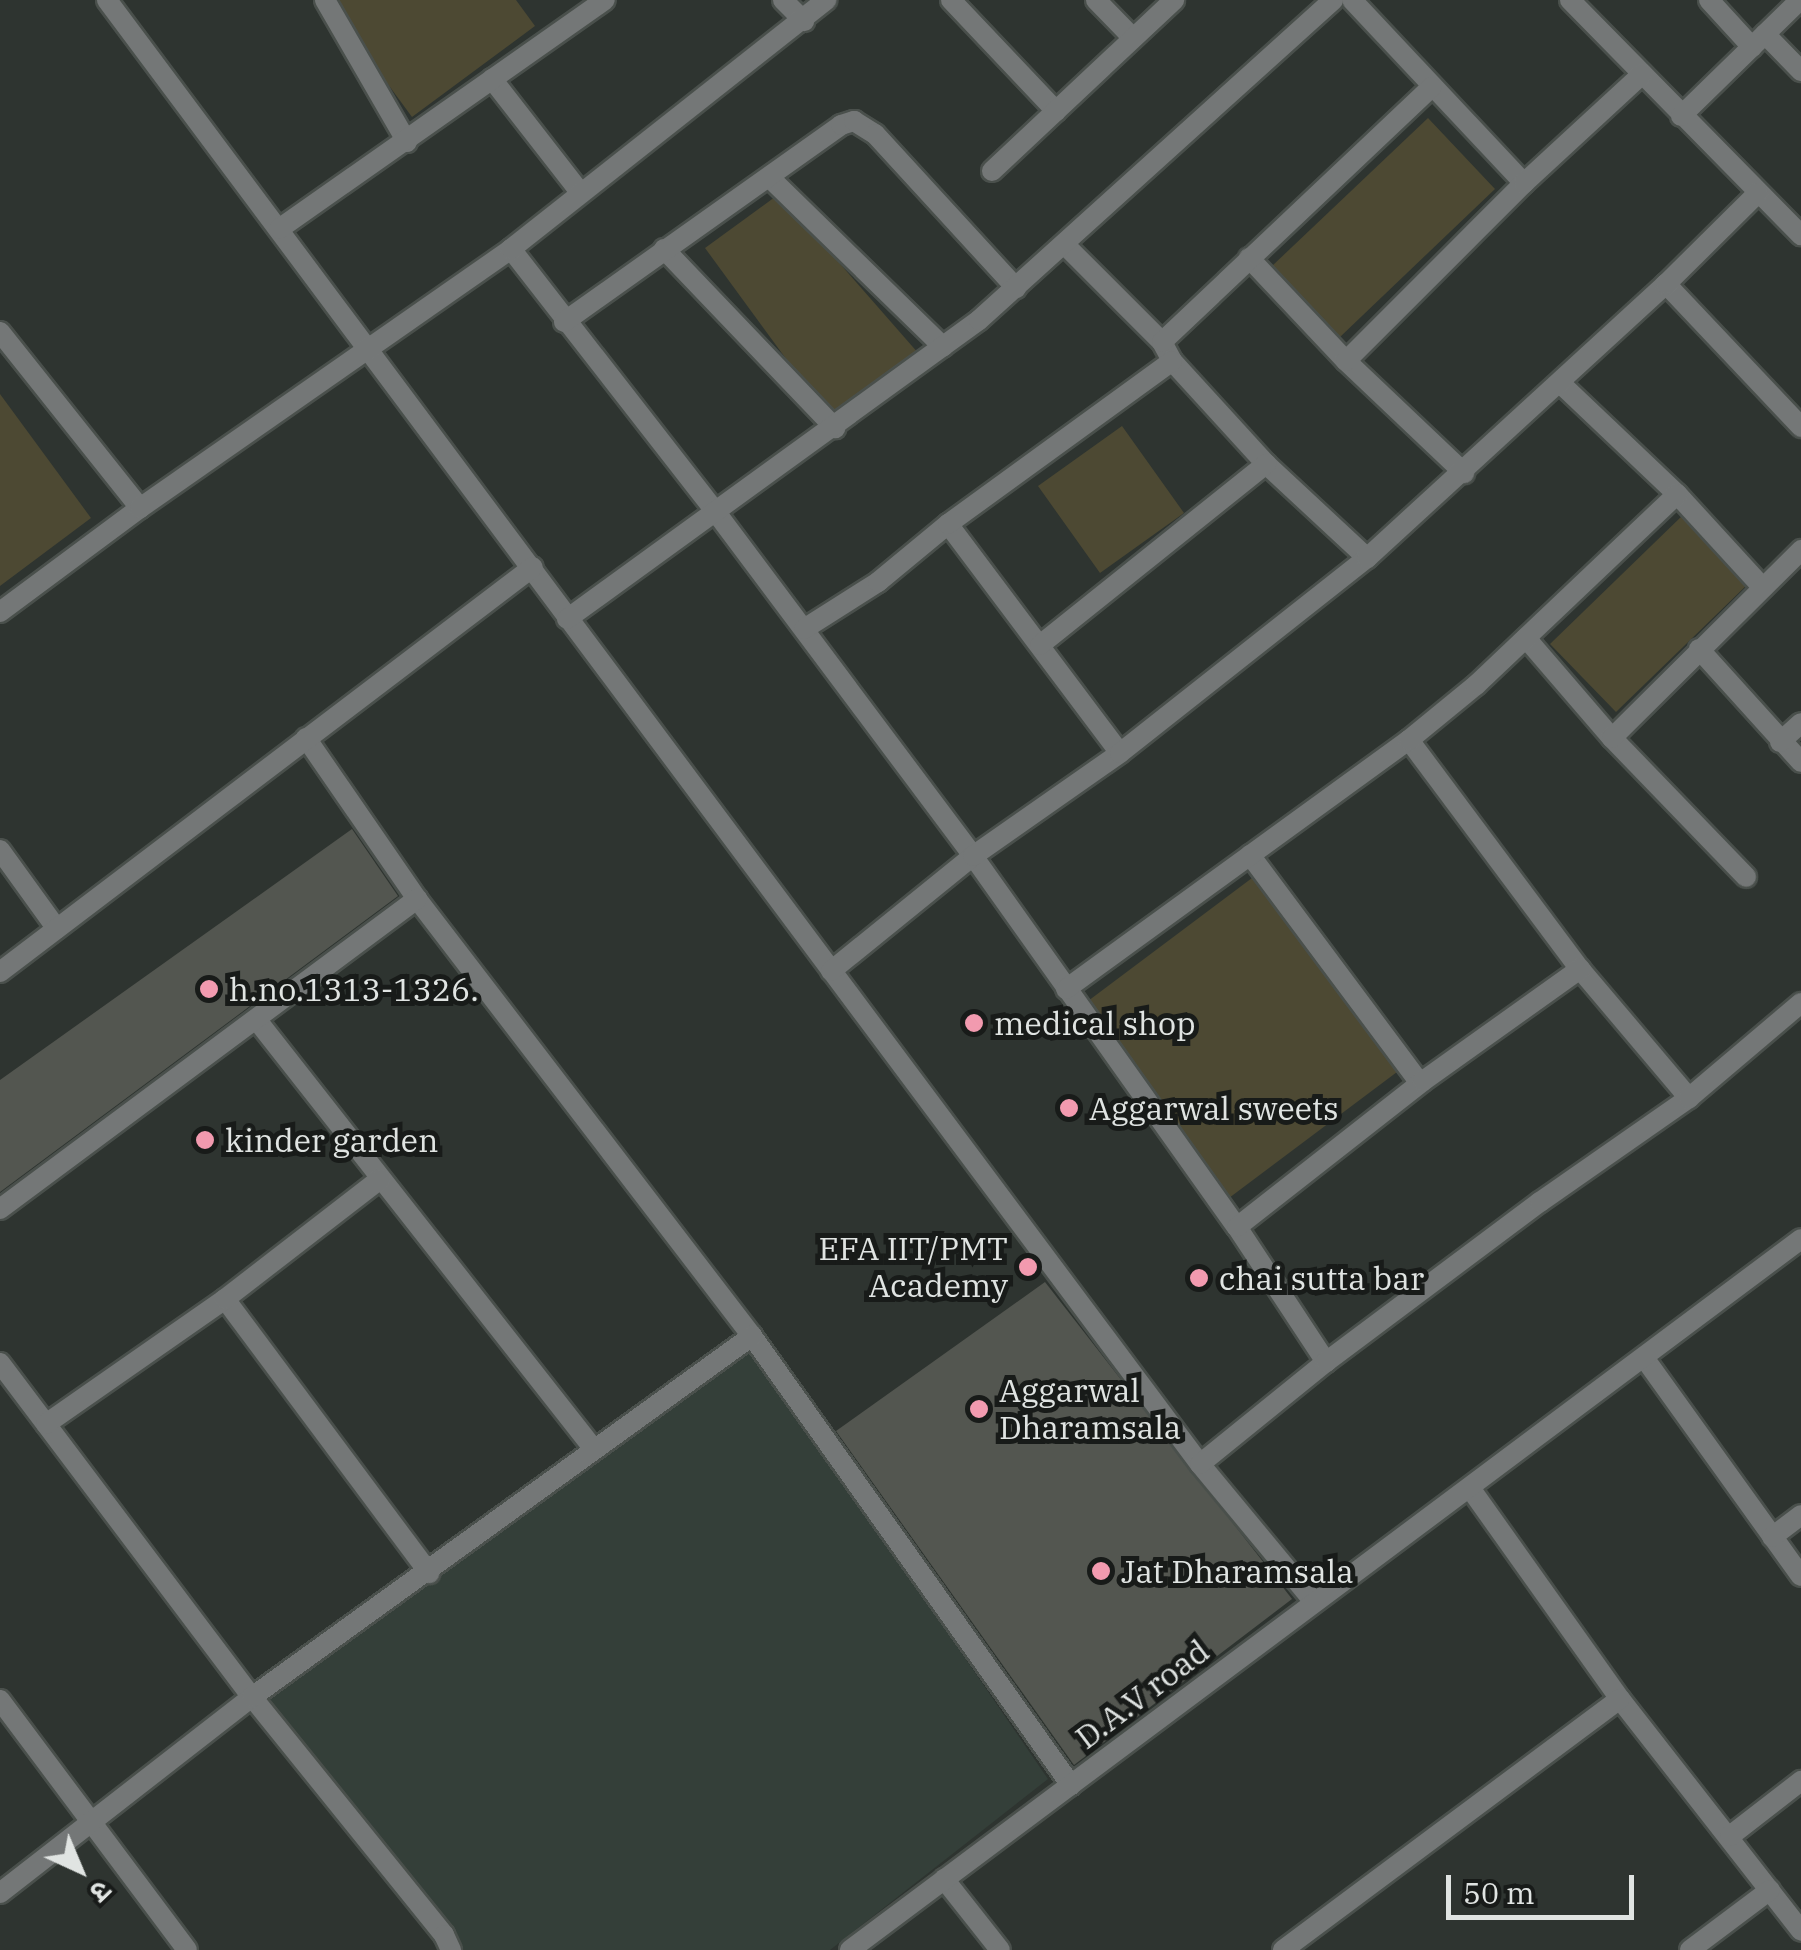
<!DOCTYPE html>
<html>
<head>
<meta charset="utf-8">
<style>
  body { margin:0 }
  #map { position:relative; width:1801px; height:1950px; overflow:hidden; background:#2e3430; font-family:"IBM Plex Serif","Noto Sans Devanagari",serif }
  div>[style] { position:absolute }
  [style*='--x'] { left:calc(var(--x)*1px); top:calc(var(--y)*1px); width:calc(var(--w)*1px); rotate:calc(var(--a)*1deg) }
  .built>* { inset:0; background:#343f39 }
  .green>* { inset:0; background:#4d4933 }
  .building>* { inset:0; background:#535650 }
  .roads { filter:drop-shadow(2px 0 #4a504c) drop-shadow(-2px 0 #4a504c) drop-shadow(0 2px #4a504c) drop-shadow(0 -2px #4a504c) }
  .minor>* { height:20px; margin:-10px; padding:0 10px; transform-origin:10px; border-radius:10px; background:#747777 }
  .dots>* { width:28px; height:28px; translate:-50% -50%; box-sizing:border-box; border:5px solid #181b19; border-radius:50% }
  span { translate:-50% -50%; white-space:nowrap; text-align:center; line-height:1.15; -webkit-text-stroke:10px #181b19; paint-order:stroke }
  .poi-label { font-size:32px; color:#e0e4e2 }
  .left { translate:0 -50%; text-align:left }
  .right { translate:-100% -50%; text-align:right }
  .street-label { font-size:32px; color:#e0e4e2 }
  .north { position:absolute; left:30px; top:1820px; width:100px; height:100px; -webkit-text-stroke:8px #181b19; paint-order:stroke; rotate:136deg; font-size:28px; font-weight:700; line-height:40px; text-align:center; color:#e0e4e2 }
  .north::after { content:''; display:block; margin:auto; width:35px; height:45px; background:#e0e4e2; clip-path:polygon(50% 0,100% 100%,50% 72%,0 100%) }
  .scale { position:absolute; left:1446px; top:1875px; width:188px; height:45px; box-sizing:border-box; border:5px solid #e0e4e2; border-top:0; padding-left:12px; font-size:30px; line-height:35px; white-space:nowrap; color:#e0e4e2; -webkit-text-stroke:8px #181b19; paint-order:stroke }
</style>
</head>
<body>
<div id="map">
  <div class="built">
    <div style="clip-path:polygon(751px 1345px,1048px 1779px,830px 1950px,456px 1950px,259px 1705px)"></div>
  </div>
  <div class="green">
    <div style="clip-path:polygon(326px 0,516px 0,535px 26px,412px 117px)"></div>
    <div style="clip-path:polygon(1428px 118px,1495px 189px,1340px 337px,1272px 266px)"></div>
    <div style="clip-path:polygon(779px 194px,919px 354px,830px 419px,705px 248px)"></div>
    <div style="clip-path:polygon(0 394px,91px 518px,0 586px)"></div>
    <div style="clip-path:polygon(1122px 426px,1184px 513px,1100px 573px,1038px 486px)"></div>
    <div style="clip-path:polygon(1684px 514px,1750px 582px,1616px 712px,1550px 644px)"></div>
    <div style="clip-path:polygon(1252px 878px,1397px 1072px,1217px 1207px,1072px 1013px)"></div>
  </div>
  <div class="building">
    <div style="clip-path:polygon(352px 829px,398px 896px,0 1192px,0 1080px)"></div>
    <div style="clip-path:polygon(1045px 1282px,1292px 1599px,1074px 1765px,836px 1431px)"></div>
  </div>
  <div class="roads">
    <div class="minor">
      <div style="--x:107;--y:0;--w:1827;--a:53.26"></div>
      <div style="--x:1200;--y:1464;--w:179;--a:50.4"></div>
      <div style="--x:325;--y:0;--w:164;--a:60"></div>
      <div style="--x:783;--y:0;--w:30;--a:45"></div>
      <div style="--x:951;--y:0;--w:153;--a:46.6"></div>
      <div style="--x:1096;--y:0;--w:53;--a:45.8"></div>
      <div style="--x:1352;--y:0;--w:251;--a:46.8"></div>
      <div style="--x:1570;--y:0;--w:330;--a:45.5"></div>
      <div style="--x:1709;--y:0;--w:64;--a:47.5"></div>
      <div style="--x:1765;--y:34;--w:52;--a:45.8"></div>
      <div style="--x:492;--y:79;--w:143;--a:52.1"></div>
      <div style="--x:1681;--y:116;--w:166;--a:-44.3"></div>
      <div style="--x:992;--y:171;--w:250;--a:-43.2"></div>
      <div style="--x:769;--y:177;--w:243;--a:44.3"></div>
      <div style="--x:279;--y:229;--w:398;--a:-35.1"></div>
      <div style="--x:1066;--y:246;--w:136;--a:45"></div>
      <div style="--x:1162;--y:342;--w:21;--a:62"></div>
      <div style="--x:1172;--y:361;--w:139;--a:47.6"></div>
      <div style="--x:1266;--y:464;--w:138;--a:42.9"></div>
      <div style="--x:511;--y:249;--w:332;--a:52.1"></div>
      <div style="--x:715;--y:511;--w:431;--a:53.2"></div>
      <div style="--x:973;--y:856;--w:455;--a:54.6"></div>
      <div style="--x:1237;--y:1227;--w:162;--a:56.6"></div>
      <div style="--x:664;--y:249;--w:248;--a:46.3"></div>
      <div style="--x:1249;--y:258;--w:141;--a:46.7"></div>
      <div style="--x:1346;--y:361;--w:163;--a:43.5"></div>
      <div style="--x:1666;--y:284;--w:197;--a:46.6"></div>
      <div style="--x:564;--y:322;--w:340;--a:-35.4"></div>
      <div style="--x:841;--y:125;--w:14;--a:-17"></div>
      <div style="--x:854;--y:121;--w:25;--a:32"></div>
      <div style="--x:875;--y:134;--w:209;--a:47.5"></div>
      <div style="--x:0;--y:332;--w:225;--a:51.5"></div>
      <div style="--x:1162;--y:342;--w:371;--a:-43.4"></div>
      <div style="--x:1346;--y:361;--w:252;--a:-45"></div>
      <div style="--x:1524;--y:183;--w:161;--a:-42.7"></div>
      <div style="--x:1560;--y:383;--w:161;--a:43.5"></div>
      <div style="--x:1677;--y:494;--w:127;--a:47.5"></div>
      <div style="--x:948;--y:524;--w:286;--a:53.1"></div>
      <div style="--x:0;--y:612;--w:174;--a:-36.6"></div>
      <div style="--x:140;--y:508;--w:452;--a:-34.9"></div>
      <div style="--x:511;--y:249;--w:402;--a:-38.3"></div>
      <div style="--x:567;--y:619;--w:509;--a:-35.97"></div>
      <div style="--x:979;--y:320;--w:477;--a:-42.1"></div>
      <div style="--x:804;--y:629;--w:88;--a:-32.4"></div>
      <div style="--x:878;--y:582;--w:91;--a:-39.6"></div>
      <div style="--x:948;--y:524;--w:277;--a:-36"></div>
      <div style="--x:1526;--y:638;--w:132;--a:49.3"></div>
      <div style="--x:1612;--y:738;--w:193;--a:46"></div>
      <div style="--x:1040;--y:645;--w:290;--a:-38.7"></div>
      <div style="--x:1699;--y:649;--w:152;--a:47.9"></div>
      <div style="--x:306;--y:738;--w:196;--a:55.4"></div>
      <div style="--x:417;--y:899;--w:551;--a:52.53"></div>
      <div style="--x:752;--y:1336;--w:551;--a:54.61"></div>
      <div style="--x:1612;--y:738;--w:267;--a:-44.8"></div>
      <div style="--x:1409;--y:740;--w:286;--a:53.3"></div>
      <div style="--x:1580;--y:969;--w:169;--a:49.8"></div>
      <div style="--x:1780;--y:742;--w:28;--a:-42"></div>
      <div style="--x:0;--y:850;--w:97;--a:54.2"></div>
      <div style="--x:1250;--y:855;--w:284;--a:53.3"></div>
      <div style="--x:831;--y:971;--w:183;--a:-39"></div>
      <div style="--x:973;--y:856;--w:179;--a:-35"></div>
      <div style="--x:1120;--y:753;--w:315;--a:-38.3"></div>
      <div style="--x:1367;--y:558;--w:406;--a:-42.5"></div>
      <div style="--x:1666;--y:284;--w:129;--a:-44.7"></div>
      <div style="--x:0;--y:972;--w:669;--a:-37.23"></div>
      <div style="--x:1066;--y:989;--w:424;--a:-36"></div>
      <div style="--x:1409;--y:740;--w:87;--a:-39.4"></div>
      <div style="--x:1476;--y:685;--w:277;--a:-43.5"></div>
      <div style="--x:256;--y:1019;--w:546;--a:51.85"></div>
      <div style="--x:0;--y:1209;--w:520;--a:-36.63"></div>
      <div style="--x:1237;--y:1227;--w:236;--a:-38.1"></div>
      <div style="--x:1423;--y:1081;--w:193;--a:-35.5"></div>
      <div style="--x:225;--y:1299;--w:342;--a:53.3"></div>
      <div style="--x:1645;--y:1359;--w:267;--a:54.3"></div>
      <div style="--x:0;--y:1363;--w:418;--a:53"></div>
      <div style="--x:252;--y:1697;--w:306;--a:51.1"></div>
      <div style="--x:444;--y:1935;--w:17;--a:65"></div>
      <div style="--x:46;--y:1424;--w:218;--a:-34.9"></div>
      <div style="--x:225;--y:1299;--w:196;--a:-37.7"></div>
      <div style="--x:1200;--y:1464;--w:162;--a:-39"></div>
      <div style="--x:1326;--y:1362;--w:267;--a:-36.8"></div>
      <div style="--x:1540;--y:1202;--w:182;--a:-34.9"></div>
      <div style="--x:1689;--y:1098;--w:147;--a:-40.3"></div>
      <div style="--x:1470;--y:1488;--w:259;--a:54.6"></div>
      <div style="--x:1620;--y:1699;--w:294;--a:52"></div>
      <div style="--x:1772;--y:1537;--w:36;--a:-37"></div>
      <div style="--x:0;--y:1700;--w:312;--a:53.2"></div>
      <div style="--x:1730;--y:1836;--w:90;--a:-37.8"></div>
      <div style="--x:944;--y:1879;--w:90;--a:51.7"></div>
      <div style="--x:0;--y:1893;--w:319;--a:-37.9"></div>
      <div style="--x:252;--y:1697;--w:617;--a:-35.83"></div>
      <div style="--x:850;--y:1950;--w:1187;--a:-36.78"></div>
      <div style="--x:1283;--y:1950;--w:420;--a:-36.7"></div>
      <div style="--x:1690;--y:1950;--w:100;--a:-36.9"></div>
    </div>
  </div>
  <div class="dots">
    <div style="left:209px;top:989px;background:#f29aaf"></div>
    <div style="left:974px;top:1023px;background:#f29aaf"></div>
    <div style="left:1069px;top:1108px;background:#f29aaf"></div>
    <div style="left:205px;top:1140px;background:#f29aaf"></div>
    <div style="left:1028px;top:1267px;background:#f29aaf"></div>
    <div style="left:1199px;top:1278px;background:#f29aaf"></div>
    <div style="left:979px;top:1409px;background:#f29aaf"></div>
    <div style="left:1101px;top:1571px;background:#f29aaf"></div>
  </div>
  <div class="poi-label">
    <span class="left" style="left:229px;top:989px">h.no.1313-1326.</span>
    <span class="left" style="left:994px;top:1023px">medical shop</span>
    <span class="left" style="left:1089px;top:1108px">Aggarwal sweets</span>
    <span class="left" style="left:225px;top:1140px">kinder garden</span>
    <span class="right" style="left:1008px;top:1267px">EFA IIT/PMT<br>Academy</span>
    <span class="left" style="left:1219px;top:1278px">chai sutta bar</span>
    <span class="left" style="left:999px;top:1409px">Aggarwal<br>Dharamsala</span>
    <span class="left" style="left:1121px;top:1571px">Jat Dharamsala</span>
  </div>
  <div class="street-label">
    <span style="left:1142px;top:1694px;rotate:-37deg">D.A.V road</span>
  </div>
  <div class="north">उ</div>
  <div class="scale">50 m</div>
</div>
</body>
</html>
